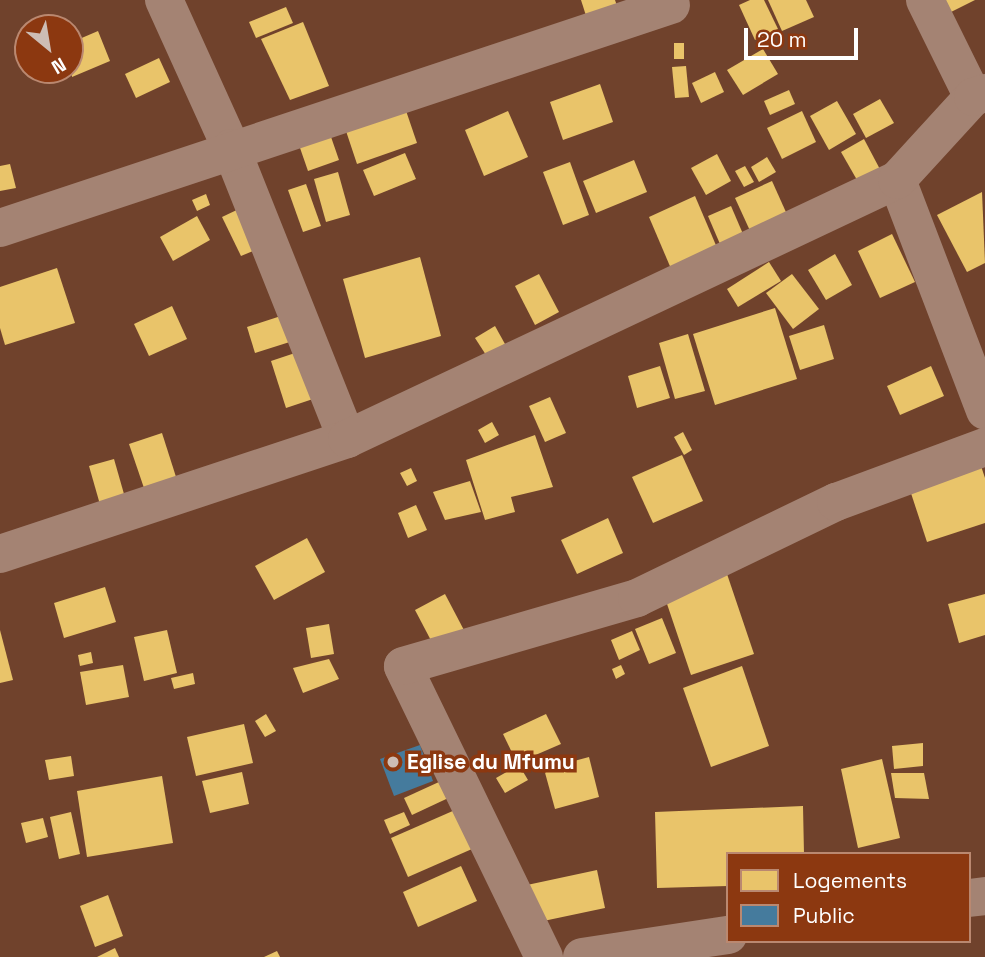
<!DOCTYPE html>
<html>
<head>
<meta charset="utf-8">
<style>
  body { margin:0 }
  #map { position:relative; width:985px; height:957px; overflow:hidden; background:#70422c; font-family:"Space Grotesk",sans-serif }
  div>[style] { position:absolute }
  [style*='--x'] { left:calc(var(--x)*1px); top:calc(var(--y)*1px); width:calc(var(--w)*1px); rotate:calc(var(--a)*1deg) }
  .homes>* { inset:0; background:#e9c46a }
  .public>* { inset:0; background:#457b9d }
  .minor>* { height:38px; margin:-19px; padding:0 19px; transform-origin:19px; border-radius:19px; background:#a48373 }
  .dots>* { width:19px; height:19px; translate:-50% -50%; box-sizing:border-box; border:4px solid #8c3810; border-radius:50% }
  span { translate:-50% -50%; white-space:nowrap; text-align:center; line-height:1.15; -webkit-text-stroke:7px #8c3810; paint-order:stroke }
  .poi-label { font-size:21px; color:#fff; font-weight:700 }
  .left { translate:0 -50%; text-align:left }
  .legend { position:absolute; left:726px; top:852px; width:245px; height:91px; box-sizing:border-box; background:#8c3810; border:2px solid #ba8870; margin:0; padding:9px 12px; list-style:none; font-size:21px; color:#fff }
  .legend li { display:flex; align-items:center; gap:14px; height:35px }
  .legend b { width:35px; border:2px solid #ba8870 }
  .north { position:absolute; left:14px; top:14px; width:70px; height:70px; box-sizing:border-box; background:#8c3810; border:2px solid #ba8870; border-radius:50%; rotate:150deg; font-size:19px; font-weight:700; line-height:28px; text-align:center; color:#fff }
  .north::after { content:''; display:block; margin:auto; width:24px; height:32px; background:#cdbdb5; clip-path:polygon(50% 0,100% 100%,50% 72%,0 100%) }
  .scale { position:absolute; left:744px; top:28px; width:114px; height:32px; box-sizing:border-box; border:4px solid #fff; border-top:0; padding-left:9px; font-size:21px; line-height:24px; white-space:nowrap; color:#fff; -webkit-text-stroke:5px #8c3810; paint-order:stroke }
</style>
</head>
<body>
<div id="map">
  <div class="homes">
    <div style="clip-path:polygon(581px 0,615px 0,620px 15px,589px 25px)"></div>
    <div style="clip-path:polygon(750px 0,764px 0,778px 29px,755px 40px,739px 5px)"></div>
    <div style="clip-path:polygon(768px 0,806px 0,814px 17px,782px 31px)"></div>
    <div style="clip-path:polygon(932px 0,975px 0,941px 17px)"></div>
    <div style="clip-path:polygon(286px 7px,293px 23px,256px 38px,249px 22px)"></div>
    <div style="clip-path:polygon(303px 22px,329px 86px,290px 100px,261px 39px)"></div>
    <div style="clip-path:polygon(98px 31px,110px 61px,72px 77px,70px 43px)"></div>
    <div style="clip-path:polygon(674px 43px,684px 43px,684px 59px,674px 59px)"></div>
    <div style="clip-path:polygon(763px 49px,778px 74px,743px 95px,727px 70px)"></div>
    <div style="clip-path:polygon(159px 58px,170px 82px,136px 98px,125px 74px)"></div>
    <div style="clip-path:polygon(686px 66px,689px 97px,675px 98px,672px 67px)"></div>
    <div style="clip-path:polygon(715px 72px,724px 92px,701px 103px,692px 83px)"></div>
    <div style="clip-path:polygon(600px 84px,613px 122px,563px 140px,550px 102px)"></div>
    <div style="clip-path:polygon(789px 90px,795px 104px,770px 115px,764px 101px)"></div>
    <div style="clip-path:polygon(402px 99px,417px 143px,357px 164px,342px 119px)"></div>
    <div style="clip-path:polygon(880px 99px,894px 123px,866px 138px,853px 114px)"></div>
    <div style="clip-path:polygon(837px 101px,856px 134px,829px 150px,810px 116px)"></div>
    <div style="clip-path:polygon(508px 111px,528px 157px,484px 176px,465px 130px)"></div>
    <div style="clip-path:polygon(802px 111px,816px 142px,782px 159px,767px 128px)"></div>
    <div style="clip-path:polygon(330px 134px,339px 160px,308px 171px,299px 145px)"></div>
    <div style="clip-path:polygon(864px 139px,883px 175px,861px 187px,841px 152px)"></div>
    <div style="clip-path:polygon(405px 153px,416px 179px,374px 196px,363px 170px)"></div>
    <div style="clip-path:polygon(717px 154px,731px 181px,706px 195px,691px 168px)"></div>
    <div style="clip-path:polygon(767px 157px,776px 172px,759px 182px,751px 167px)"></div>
    <div style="clip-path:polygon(634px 160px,647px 192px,596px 213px,583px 181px)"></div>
    <div style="clip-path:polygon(570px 162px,589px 215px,563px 225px,543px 172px)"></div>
    <div style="clip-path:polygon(10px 164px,16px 188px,0 191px,0 166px)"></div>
    <div style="clip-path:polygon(745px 166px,754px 182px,744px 187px,735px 171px)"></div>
    <div style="clip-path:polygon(338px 172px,350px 215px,326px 222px,314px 179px)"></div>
    <div style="clip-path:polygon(772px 181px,794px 230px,757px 246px,735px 198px)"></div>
    <div style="clip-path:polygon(306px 184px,321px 226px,303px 232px,288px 190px)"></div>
    <div style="clip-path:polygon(982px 192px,985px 263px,967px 272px,937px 215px)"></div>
    <div style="clip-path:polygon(206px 194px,210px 205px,197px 211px,192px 200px)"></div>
    <div style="clip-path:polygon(695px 196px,718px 250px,672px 271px,649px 217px)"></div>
    <div style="clip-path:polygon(731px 206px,749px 248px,726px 258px,708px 216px)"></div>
    <div style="clip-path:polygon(241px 208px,260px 248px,241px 256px,222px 217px)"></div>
    <div style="clip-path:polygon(197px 216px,210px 240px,173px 261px,160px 237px)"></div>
    <div style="clip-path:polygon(892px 234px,915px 282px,880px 298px,858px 251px)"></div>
    <div style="clip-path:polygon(835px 254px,852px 285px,826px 300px,808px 270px)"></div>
    <div style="clip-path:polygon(420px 257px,441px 336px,365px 358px,343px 279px)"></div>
    <div style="clip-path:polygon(769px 262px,781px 281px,738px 307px,727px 289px)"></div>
    <div style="clip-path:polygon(57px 268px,75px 323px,5px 345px,0 328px,0 287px)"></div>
    <div style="clip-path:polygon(539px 274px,559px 312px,535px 325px,515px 286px)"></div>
    <div style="clip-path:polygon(792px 274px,819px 309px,793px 329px,766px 293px)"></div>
    <div style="clip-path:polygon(172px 306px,187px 339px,149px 356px,134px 324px)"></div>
    <div style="clip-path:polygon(775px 308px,797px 379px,715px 405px,693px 334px)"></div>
    <div style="clip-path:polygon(287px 314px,296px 340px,255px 353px,247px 327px)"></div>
    <div style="clip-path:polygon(824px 325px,834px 359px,800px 370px,789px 336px)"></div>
    <div style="clip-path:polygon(495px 326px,505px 344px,486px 355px,475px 338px)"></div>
    <div style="clip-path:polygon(688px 334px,705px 391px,675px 399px,659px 343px)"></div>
    <div style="clip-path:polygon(304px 350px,319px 397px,286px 408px,271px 361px)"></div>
    <div style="clip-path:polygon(660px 366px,670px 398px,637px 408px,628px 376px)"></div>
    <div style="clip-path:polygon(931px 366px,944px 396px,900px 415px,887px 386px)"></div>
    <div style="clip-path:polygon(550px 397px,566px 433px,545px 442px,529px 406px)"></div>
    <div style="clip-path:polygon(492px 422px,499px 435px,485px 443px,478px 430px)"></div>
    <div style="clip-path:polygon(683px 432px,692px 450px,684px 455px,674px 437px)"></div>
    <div style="clip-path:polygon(162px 433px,177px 480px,145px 491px,129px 444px)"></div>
    <div style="clip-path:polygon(535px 435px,553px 487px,511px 497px,515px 512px,485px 520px,466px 460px)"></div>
    <div style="clip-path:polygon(682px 455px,703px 501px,653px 523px,632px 477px)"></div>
    <div style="clip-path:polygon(978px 457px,985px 478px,985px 523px,927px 542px,907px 481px)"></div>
    <div style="clip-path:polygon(114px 459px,126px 501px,101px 508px,89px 466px)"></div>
    <div style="clip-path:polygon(411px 468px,417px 481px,407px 486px,400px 473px)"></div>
    <div style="clip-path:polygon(470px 481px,481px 512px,445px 520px,433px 492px)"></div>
    <div style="clip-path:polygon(416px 505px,427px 530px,408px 538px,398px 513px)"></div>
    <div style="clip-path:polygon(608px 518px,623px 553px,577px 574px,561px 540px)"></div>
    <div style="clip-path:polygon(307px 538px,325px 572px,274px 600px,255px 566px)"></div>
    <div style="clip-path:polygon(727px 574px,754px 654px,691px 675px,664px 595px)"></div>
    <div style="clip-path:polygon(105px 587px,116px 622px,64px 638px,54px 603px)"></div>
    <div style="clip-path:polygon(445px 594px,466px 634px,436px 650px,415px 610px)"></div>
    <div style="clip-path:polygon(985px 594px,985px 635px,959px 643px,948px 604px)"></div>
    <div style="clip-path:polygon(662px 618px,676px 653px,649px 664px,635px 629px)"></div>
    <div style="clip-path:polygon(329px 624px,334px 654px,311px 658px,306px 628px)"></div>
    <div style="clip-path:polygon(0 630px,13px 680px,0 683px)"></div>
    <div style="clip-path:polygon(167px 630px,177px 673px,144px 681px,134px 637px)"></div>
    <div style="clip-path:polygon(632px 631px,640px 650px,619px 660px,611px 640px)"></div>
    <div style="clip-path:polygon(91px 652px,93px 663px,80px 666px,78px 655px)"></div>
    <div style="clip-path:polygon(329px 659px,339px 679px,303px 693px,293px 668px)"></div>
    <div style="clip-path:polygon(123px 665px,129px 697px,86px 705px,80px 672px)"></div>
    <div style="clip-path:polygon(621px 665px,625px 674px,616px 679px,612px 669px)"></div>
    <div style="clip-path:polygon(742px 666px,769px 746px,711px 767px,683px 688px)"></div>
    <div style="clip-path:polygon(193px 673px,195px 684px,174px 689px,171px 678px)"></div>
    <div style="clip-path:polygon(266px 714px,276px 731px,265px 737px,255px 721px)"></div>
    <div style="clip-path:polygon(546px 714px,561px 744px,517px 763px,503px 734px)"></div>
    <div style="clip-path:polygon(244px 724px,253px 763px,196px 776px,187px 737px)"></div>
    <div style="clip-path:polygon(923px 743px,923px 766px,894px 769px,892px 746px)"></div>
    <div style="clip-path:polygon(71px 756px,74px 776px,49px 780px,45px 760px)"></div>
    <div style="clip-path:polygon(589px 757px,599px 797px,555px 809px,544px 769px)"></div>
    <div style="clip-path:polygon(882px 759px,900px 838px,858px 848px,841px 769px)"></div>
    <div style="clip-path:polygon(519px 765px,528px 780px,505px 793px,496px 778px)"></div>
    <div style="clip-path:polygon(242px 772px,249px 804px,210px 813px,202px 781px)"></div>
    <div style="clip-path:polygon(891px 773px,924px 773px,929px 799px,895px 798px)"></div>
    <div style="clip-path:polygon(162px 776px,173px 843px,87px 857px,77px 791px)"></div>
    <div style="clip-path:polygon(452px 776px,459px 793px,412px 815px,404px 798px)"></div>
    <div style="clip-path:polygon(803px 806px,804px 854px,728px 854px,728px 886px,657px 888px,655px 812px)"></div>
    <div style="clip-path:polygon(455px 810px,472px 849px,408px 877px,391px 838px)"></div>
    <div style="clip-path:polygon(71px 812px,80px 854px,59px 859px,50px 817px)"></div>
    <div style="clip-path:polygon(404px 812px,410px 825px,390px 834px,384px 820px)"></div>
    <div style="clip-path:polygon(43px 818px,48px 837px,26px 843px,21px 823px)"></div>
    <div style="clip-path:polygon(461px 866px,477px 901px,418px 927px,403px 892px)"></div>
    <div style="clip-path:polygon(597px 870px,605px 908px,534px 923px,527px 885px)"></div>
    <div style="clip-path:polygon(108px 895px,123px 936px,95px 947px,80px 906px)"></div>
    <div style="clip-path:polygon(115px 948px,119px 957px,97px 957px)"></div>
    <div style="clip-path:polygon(277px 951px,280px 957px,264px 957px)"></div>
  </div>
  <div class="public">
    <div style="clip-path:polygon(420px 745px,433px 781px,394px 796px,380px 759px)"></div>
  </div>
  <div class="minor">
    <div style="--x:164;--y:0;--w:162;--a:65.6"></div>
    <div style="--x:231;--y:148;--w:313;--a:68.3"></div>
    <div style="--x:925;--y:0;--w:108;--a:63.7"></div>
    <div style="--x:897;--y:180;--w:247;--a:69.1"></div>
    <div style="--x:0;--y:228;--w:707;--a:-18.38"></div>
    <div style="--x:0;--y:554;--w:366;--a:-18.3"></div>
    <div style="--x:347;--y:439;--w:608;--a:-25.22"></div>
    <div style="--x:897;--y:180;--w:113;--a:-47.5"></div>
    <div style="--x:973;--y:97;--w:13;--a:-18"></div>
    <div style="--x:969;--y:898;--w:16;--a:-7"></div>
    <div style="--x:544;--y:957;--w:323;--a:-115.9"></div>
    <div style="--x:403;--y:666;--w:244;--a:-16.2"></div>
    <div style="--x:637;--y:598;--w:221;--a:-25.8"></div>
    <div style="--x:836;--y:502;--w:159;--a:-20.3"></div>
    <div style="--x:582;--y:957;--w:148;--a:-8.6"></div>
  </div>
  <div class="dots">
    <div style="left:393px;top:762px;background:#cdbdb5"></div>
  </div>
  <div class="poi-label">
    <span class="left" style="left:407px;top:762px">Eglise du Mfumu</span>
  </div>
  <ul class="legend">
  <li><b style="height:19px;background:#e9c46a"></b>Logements</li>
  <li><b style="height:19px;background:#457b9d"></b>Public</li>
  </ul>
  <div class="north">N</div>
  <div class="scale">20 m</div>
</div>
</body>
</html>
